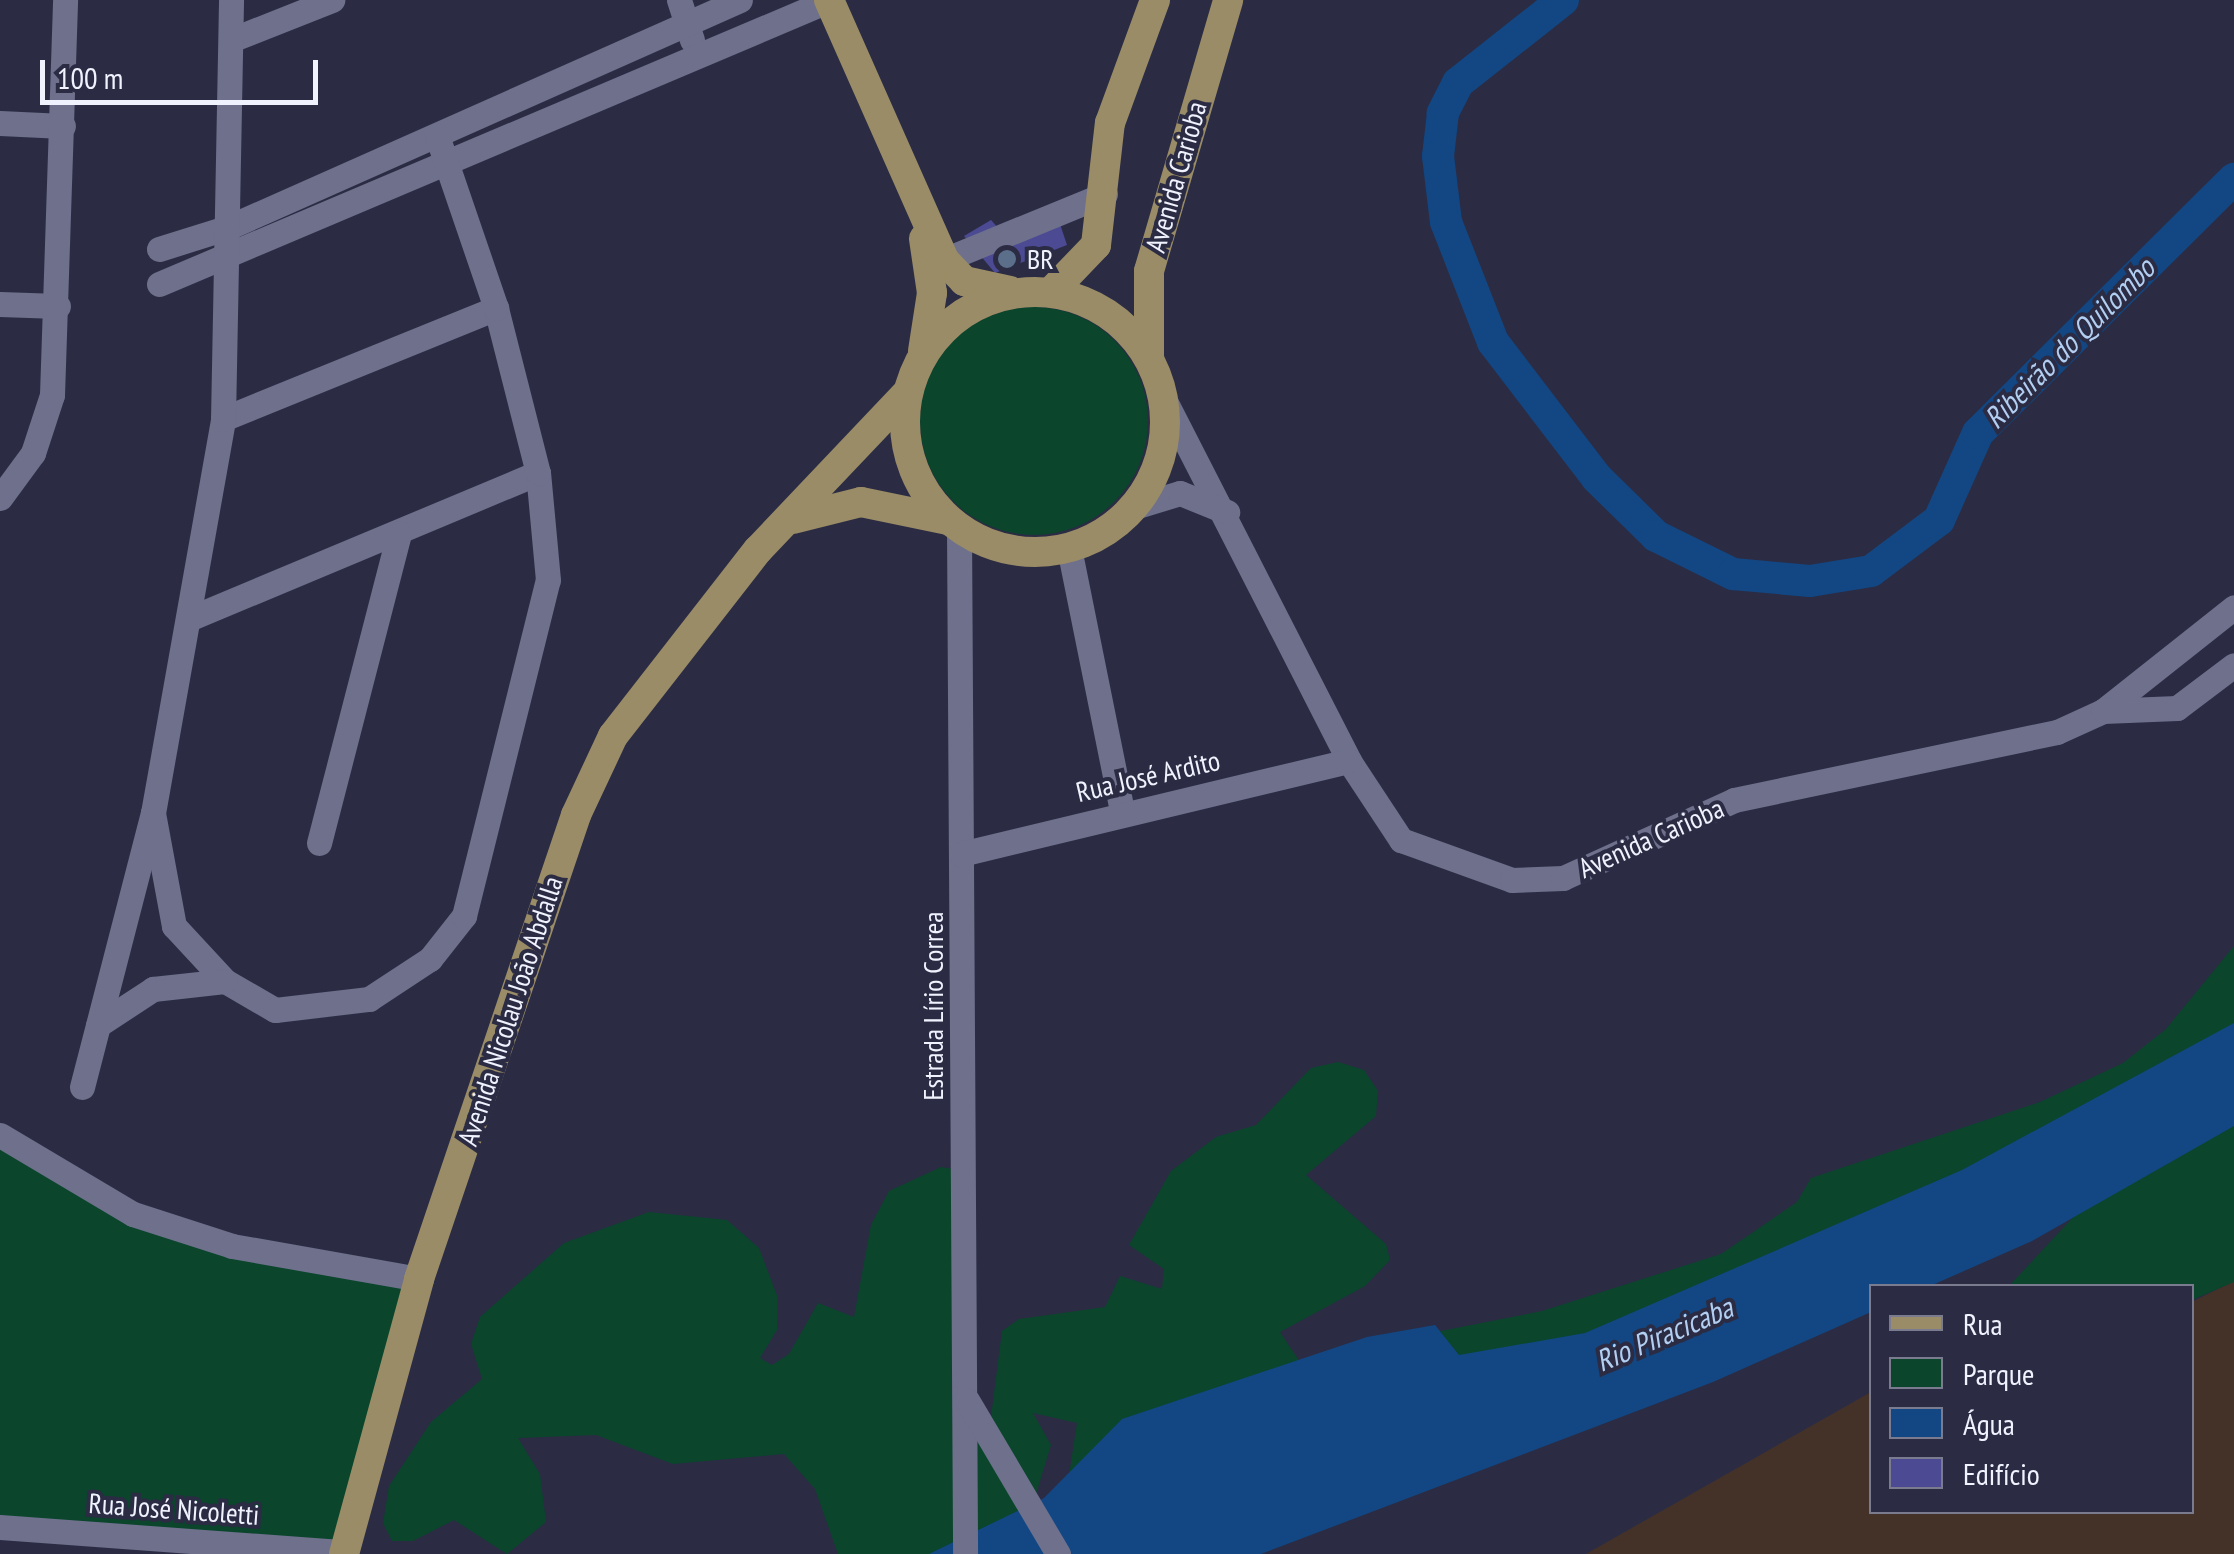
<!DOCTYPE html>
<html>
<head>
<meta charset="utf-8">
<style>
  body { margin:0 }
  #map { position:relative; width:2234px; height:1554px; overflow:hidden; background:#2b2c44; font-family:"PT Sans Narrow",sans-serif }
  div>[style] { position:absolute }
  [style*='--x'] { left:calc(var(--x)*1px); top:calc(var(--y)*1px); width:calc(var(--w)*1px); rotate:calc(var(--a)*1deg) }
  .industrial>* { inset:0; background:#443229 }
  .green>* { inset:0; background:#0a452c }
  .round { border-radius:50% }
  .water>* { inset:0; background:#124783 }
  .river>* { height:32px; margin:-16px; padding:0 16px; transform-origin:16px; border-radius:16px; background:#124783 }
  .building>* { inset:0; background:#4b4a92 }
  .minor>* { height:25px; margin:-12.5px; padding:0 12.5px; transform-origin:12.5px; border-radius:12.5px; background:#6e708c }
  .major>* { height:30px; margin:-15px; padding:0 15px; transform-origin:15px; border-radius:15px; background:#9a8c66 }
  .major>.ring { margin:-15px; padding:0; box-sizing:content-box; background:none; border:30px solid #9a8c66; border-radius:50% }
  .dots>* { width:28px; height:28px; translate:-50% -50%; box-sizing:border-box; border:5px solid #2b2c44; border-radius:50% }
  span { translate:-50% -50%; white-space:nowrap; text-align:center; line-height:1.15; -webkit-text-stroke:8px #2b2c44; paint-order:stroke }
  .street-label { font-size:28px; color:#f0f2fe }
  .poi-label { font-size:28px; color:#f0f2fe }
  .left { translate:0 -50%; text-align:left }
  .water-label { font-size:30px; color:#b2cef1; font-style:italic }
  .legend { position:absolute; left:1869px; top:1284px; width:325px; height:230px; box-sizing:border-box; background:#2b2c44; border:2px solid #7a7b8e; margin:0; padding:12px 18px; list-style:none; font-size:30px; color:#f0f2fe }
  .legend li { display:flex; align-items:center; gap:20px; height:50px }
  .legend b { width:50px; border:2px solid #7a7b8e }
  .scale { position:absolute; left:40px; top:60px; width:278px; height:45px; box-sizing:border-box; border:5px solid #f0f2fe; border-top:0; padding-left:12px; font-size:30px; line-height:35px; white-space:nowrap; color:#f0f2fe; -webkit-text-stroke:8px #2b2c44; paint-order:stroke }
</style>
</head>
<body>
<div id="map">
  <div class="industrial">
    <div style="clip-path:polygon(2234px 1281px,2234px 1554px,1586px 1554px,1871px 1392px,1872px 1512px,2192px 1512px,2192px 1302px)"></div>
  </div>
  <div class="green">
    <div class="round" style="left:920px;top:307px;width:228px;height:228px"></div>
    <div style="clip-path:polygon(2234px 946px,2234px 1026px,2194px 1055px,1704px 1307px,1474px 1364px,1344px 1350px,1542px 1311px,1721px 1254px,1797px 1202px,1811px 1178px,2040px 1102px,2123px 1063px,2166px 1029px)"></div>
    <div style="clip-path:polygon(1338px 1062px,1364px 1070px,1378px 1091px,1376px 1116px,1306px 1175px,1386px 1244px,1390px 1260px,1365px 1286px,1280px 1332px,1304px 1368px,1066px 1495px,1077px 1423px,1033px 1413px,1051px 1445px,1033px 1504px,956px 1554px,838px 1554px,815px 1489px,784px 1454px,673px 1464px,596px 1435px,518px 1438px,540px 1474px,546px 1522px,507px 1554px,454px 1520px,413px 1541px,392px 1541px,383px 1523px,389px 1486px,431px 1422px,482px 1379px,471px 1344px,480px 1317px,564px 1243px,649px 1212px,727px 1220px,759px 1248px,778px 1298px,777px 1330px,760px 1358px,772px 1365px,789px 1354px,818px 1303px,854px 1317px,871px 1225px,889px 1191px,941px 1167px,959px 1170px,976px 1444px,991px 1417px,1002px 1331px,1019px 1319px,1105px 1307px,1120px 1276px,1162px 1289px,1164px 1269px,1129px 1245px,1171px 1171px,1216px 1137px,1256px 1125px,1311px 1068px)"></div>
    <div style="clip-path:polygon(2234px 1099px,2234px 1282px,2192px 1300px,2192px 1286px,2009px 1286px,2108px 1180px)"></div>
    <div style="clip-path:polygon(0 1135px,133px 1214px,406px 1287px,344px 1552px,0 1529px)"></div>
  </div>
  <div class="water">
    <div style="clip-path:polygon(2234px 1023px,2234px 1126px,2032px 1241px,1930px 1286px,1872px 1286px,1871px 1312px,1713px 1382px,1261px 1554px,929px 1554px,1044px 1498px,1122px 1419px,1367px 1337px,1435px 1325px,1459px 1355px,1585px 1333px,1962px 1170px)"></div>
  </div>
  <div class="river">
    <div style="--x:1563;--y:0;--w:134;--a:141.7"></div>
    <div style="--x:1458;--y:83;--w:34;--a:117"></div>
    <div style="--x:1443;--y:113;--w:43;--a:96.6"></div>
    <div style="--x:1438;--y:156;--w:66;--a:83.1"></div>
    <div style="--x:1446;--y:222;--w:129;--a:68.6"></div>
    <div style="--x:1493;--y:342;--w:171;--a:52.6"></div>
    <div style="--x:1597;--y:478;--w:83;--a:44.5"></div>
    <div style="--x:1656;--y:536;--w:86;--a:26.3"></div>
    <div style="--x:1733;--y:574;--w:77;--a:5.2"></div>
    <div style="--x:1810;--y:581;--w:62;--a:-9.3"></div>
    <div style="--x:1871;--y:571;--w:85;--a:-36.9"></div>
    <div style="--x:1939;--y:520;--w:95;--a:-65.9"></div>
    <div style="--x:1978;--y:433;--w:361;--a:-44.8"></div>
  </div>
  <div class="building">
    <div style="clip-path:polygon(1058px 218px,1067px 245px,995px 273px,964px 236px,991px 220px,1007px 238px)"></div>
  </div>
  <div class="minor">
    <div style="--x:679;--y:0;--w:42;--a:72"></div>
    <div style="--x:231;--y:40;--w:109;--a:-21.6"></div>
    <div style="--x:0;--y:123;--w:63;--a:2.7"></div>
    <div style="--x:159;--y:249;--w:73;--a:-17.4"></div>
    <div style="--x:229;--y:227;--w:559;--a:-23.95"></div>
    <div style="--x:944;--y:260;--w:174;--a:-22.3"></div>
    <div style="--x:159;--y:284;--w:729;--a:-22.94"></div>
    <div style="--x:0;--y:304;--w:58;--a:2"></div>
    <div style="--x:1164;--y:399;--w:407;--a:62.9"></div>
    <div style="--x:1349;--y:761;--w:95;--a:56.6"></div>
    <div style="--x:1401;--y:840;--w:118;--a:19.8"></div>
    <div style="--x:1512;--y:880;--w:51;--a:-2.2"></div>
    <div style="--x:1563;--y:878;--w:188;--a:-24.5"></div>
    <div style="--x:1734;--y:800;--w:330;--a:-11.9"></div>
    <div style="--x:2057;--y:732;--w:51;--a:-24.5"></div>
    <div style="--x:2103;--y:711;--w:167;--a:-38.4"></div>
    <div style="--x:223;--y:419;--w:295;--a:-22.1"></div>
    <div style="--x:0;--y:498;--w:56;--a:-53.7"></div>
    <div style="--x:33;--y:453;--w:61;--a:-71.9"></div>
    <div style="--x:52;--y:395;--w:395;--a:-88.1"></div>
    <div style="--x:1134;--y:507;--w:48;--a:-16.9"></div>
    <div style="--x:1180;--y:493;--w:51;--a:22"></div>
    <div style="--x:959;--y:528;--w:1026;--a:89.66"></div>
    <div style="--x:1069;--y:548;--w:269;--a:78.6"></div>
    <div style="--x:191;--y:618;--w:376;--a:-22.7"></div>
    <div style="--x:2103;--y:711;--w:74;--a:-2.3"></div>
    <div style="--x:2177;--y:708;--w:71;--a:-37"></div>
    <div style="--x:153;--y:813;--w:115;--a:79.5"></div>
    <div style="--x:174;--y:926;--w:75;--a:47.2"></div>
    <div style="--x:225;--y:981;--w:58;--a:30.1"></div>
    <div style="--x:275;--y:1010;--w:95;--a:-6.7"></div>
    <div style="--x:369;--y:999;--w:73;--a:-33.3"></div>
    <div style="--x:430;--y:959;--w:55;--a:-51.7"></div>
    <div style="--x:464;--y:916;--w:346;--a:-76"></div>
    <div style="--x:548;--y:580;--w:107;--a:-95.3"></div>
    <div style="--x:538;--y:473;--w:170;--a:-104.3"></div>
    <div style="--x:496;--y:308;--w:182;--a:-108.9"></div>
    <div style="--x:319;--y:843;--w:320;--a:-75.5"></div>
    <div style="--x:961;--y:854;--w:399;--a:-13.5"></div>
    <div style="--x:98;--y:1025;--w:66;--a:-33.2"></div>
    <div style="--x:153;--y:989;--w:72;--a:-6.3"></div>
    <div style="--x:82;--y:1087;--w:283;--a:-75.5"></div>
    <div style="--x:153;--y:813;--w:400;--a:-79.9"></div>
    <div style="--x:223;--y:419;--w:419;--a:-88.9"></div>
    <div style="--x:0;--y:1135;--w:155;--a:30.7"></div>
    <div style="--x:133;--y:1214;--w:104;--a:17.9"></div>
    <div style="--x:232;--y:1246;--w:190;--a:10"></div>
    <div style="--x:967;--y:1400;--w:179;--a:59.4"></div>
    <div style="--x:0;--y:1527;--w:345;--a:4.2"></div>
  </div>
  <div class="major">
    <div style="--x:829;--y:0;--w:284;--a:66.1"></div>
    <div style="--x:944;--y:260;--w:29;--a:46"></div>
    <div style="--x:964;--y:281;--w:47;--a:12.3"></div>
    <div class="ring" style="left:905px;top:292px;width:230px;height:230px"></div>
    <div style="--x:1051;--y:292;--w:65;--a:-46.2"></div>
    <div style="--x:1096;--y:245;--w:123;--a:-83.5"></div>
    <div style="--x:1110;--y:123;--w:131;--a:-69.9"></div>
    <div style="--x:923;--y:351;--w:59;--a:-81.2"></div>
    <div style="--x:932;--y:293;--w:55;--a:-98.4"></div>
    <div style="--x:1149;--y:357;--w:86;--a:-90"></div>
    <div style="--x:1149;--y:271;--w:282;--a:-73.7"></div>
    <div style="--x:793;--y:519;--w:70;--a:-14"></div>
    <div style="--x:861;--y:502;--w:89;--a:11.7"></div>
    <div style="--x:344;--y:1554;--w:285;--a:-74.7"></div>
    <div style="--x:419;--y:1279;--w:490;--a:-71.3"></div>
    <div style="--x:576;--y:815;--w:87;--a:-64.9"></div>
    <div style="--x:613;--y:736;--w:236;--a:-52.1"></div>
    <div style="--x:758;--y:550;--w:216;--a:-46.5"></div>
  </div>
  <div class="dots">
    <div style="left:1007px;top:259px;background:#5c6f8a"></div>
  </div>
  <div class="street-label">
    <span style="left:1176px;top:177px;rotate:-74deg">Avenida Carioba</span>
    <span style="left:1148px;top:776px;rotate:-13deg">Rua José Ardito</span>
    <span style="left:1651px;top:838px;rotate:-24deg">Avenida Carioba</span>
    <span style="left:933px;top:1006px;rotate:-90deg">Estrada Lírio Correa</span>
    <span style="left:510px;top:1011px;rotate:-72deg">Avenida Nicolau João Abdalla</span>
    <span style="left:174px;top:1509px;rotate:4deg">Rua José Nicoletti</span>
  </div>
  <div class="poi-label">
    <span class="left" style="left:1027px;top:259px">BR</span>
  </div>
  <div class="water-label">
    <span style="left:2069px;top:343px;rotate:-45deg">Ribeirão do Quilombo</span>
    <span style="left:1664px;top:1334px;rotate:-23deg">Rio Piracicaba</span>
  </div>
  <ul class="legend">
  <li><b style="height:12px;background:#9a8c66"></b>Rua</li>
  <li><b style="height:28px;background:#0a452c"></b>Parque</li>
  <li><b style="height:28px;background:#124783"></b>Água</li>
  <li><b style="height:28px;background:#4b4a92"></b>Edifício</li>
  </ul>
  <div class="scale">100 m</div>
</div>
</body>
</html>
